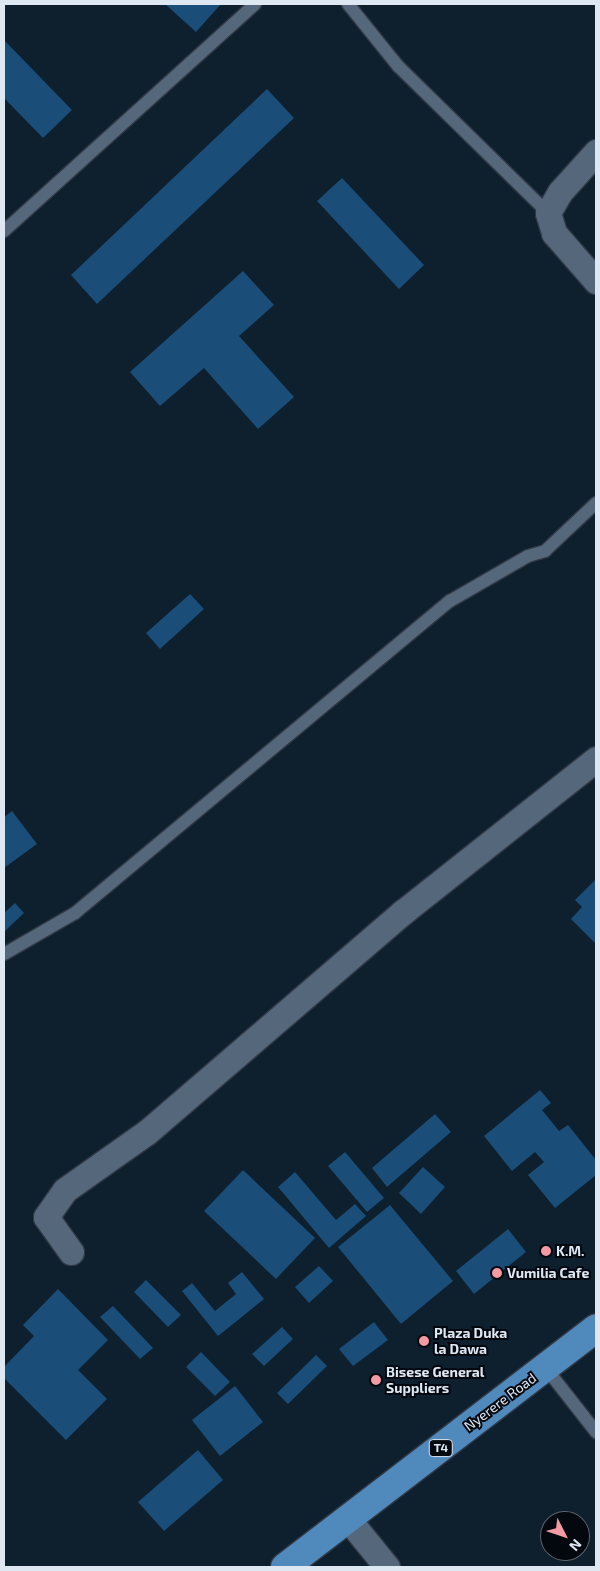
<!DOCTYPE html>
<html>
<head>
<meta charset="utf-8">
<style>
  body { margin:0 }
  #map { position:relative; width:600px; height:1571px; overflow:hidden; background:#0e1f2e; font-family:"Exo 2",sans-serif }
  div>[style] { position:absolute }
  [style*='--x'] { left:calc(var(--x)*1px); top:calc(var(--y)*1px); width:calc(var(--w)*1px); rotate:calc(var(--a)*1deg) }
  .building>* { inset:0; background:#1a4d78 }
  .roads { filter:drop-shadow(1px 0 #313947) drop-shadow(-1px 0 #313947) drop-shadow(0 1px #313947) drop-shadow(0 -1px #313947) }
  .service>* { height:12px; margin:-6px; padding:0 6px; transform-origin:6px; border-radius:6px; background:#55687b }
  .minor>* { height:25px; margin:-12.5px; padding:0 12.5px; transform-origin:12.5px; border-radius:12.5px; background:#55687b }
  .trunk>* { height:28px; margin:-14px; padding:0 14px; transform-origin:14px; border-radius:14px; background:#5089bc }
  .dots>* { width:14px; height:14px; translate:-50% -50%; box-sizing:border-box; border:2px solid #03080f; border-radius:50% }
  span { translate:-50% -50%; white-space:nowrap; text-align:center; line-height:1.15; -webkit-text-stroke:4px #03080f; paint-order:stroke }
  .shield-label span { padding:1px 4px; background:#03080f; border:1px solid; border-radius:4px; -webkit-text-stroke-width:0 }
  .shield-label { font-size:12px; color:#dee8f3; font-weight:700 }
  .poi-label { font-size:14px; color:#dee8f3; font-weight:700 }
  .left { translate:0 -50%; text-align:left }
  .street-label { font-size:14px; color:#dee8f3 }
  .frame { position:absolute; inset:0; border:5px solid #dee8f3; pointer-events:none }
  .north { position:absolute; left:540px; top:1511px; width:50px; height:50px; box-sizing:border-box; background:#03080f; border:1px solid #5b626a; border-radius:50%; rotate:131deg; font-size:14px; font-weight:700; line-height:20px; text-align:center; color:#dee8f3 }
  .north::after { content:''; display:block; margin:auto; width:18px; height:22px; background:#f49aa3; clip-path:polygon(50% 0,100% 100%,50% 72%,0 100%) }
</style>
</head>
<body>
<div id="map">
  <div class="building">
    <div style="clip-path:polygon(165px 4px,221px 4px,196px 32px)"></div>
    <div style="clip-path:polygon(4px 40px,72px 110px,43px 138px,4px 98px)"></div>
    <div style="clip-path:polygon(267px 89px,294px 118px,97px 304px,71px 275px)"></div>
    <div style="clip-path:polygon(342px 178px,424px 265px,399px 289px,317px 201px)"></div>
    <div style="clip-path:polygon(243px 271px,274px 305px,239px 336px,294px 397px,258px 429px,204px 368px,160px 406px,130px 372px)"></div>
    <div style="clip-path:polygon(190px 594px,204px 609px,160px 649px,146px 633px)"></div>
    <div style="clip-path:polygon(12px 811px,37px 844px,4px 868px,4px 817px)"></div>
    <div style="clip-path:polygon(596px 879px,596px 941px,595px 943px,571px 919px,582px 907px,575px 900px)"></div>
    <div style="clip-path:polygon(15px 903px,24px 913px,4px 932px,4px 913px)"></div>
    <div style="clip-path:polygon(540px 1090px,551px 1103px,542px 1110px,559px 1131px,568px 1125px,596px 1160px,596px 1175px,555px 1208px,528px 1175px,544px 1162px,535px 1152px,512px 1171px,484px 1136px)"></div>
    <div style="clip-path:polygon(435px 1114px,451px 1132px,387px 1187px,372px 1168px)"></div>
    <div style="clip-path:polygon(345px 1152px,384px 1198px,367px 1212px,328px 1166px)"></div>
    <div style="clip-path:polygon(423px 1167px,445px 1187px,421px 1214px,399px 1193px)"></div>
    <div style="clip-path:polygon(243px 1170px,315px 1238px,276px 1279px,204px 1211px)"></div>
    <div style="clip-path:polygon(295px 1172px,336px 1220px,355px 1204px,366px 1216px,329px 1248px,278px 1187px)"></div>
    <div style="clip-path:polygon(390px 1205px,453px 1281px,401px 1324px,338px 1247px)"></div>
    <div style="clip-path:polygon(508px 1229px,526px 1252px,474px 1294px,456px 1271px)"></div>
    <div style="clip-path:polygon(319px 1266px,333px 1281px,309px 1303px,295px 1287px)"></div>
    <div style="clip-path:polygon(242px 1272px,264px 1299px,218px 1336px,182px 1291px,192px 1283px,215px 1311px,236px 1294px,228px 1283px)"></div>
    <div style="clip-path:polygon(146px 1280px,181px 1315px,168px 1327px,134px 1292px)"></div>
    <div style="clip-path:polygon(58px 1289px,108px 1340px,78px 1370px,107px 1399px,66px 1440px,4px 1378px,4px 1367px,34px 1336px,23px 1325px)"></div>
    <div style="clip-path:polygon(113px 1306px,153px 1348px,140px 1359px,100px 1317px)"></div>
    <div style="clip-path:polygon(374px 1322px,388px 1340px,353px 1366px,339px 1349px)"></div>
    <div style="clip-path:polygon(282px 1327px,293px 1339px,264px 1366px,252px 1354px)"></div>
    <div style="clip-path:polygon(201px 1352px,230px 1382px,215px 1396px,186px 1367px)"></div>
    <div style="clip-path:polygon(316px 1355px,327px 1366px,288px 1404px,277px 1393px)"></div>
    <div style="clip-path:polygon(235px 1386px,263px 1422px,220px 1456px,192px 1420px)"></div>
    <div style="clip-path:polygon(198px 1450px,223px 1480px,164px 1531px,138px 1502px)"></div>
  </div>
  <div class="roads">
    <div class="service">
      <div style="--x:348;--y:4;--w:80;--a:51.1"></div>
      <div style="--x:398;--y:66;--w:210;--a:44.4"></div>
      <div style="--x:4;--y:231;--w:338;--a:-42.1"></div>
      <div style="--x:4;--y:954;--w:82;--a:-30"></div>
      <div style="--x:75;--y:913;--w:488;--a:-39.8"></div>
      <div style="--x:450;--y:601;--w:90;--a:-30"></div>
      <div style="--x:528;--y:556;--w:18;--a:-16"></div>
      <div style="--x:545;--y:551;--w:70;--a:-43.3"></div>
      <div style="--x:545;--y:1367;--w:83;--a:51.9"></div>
    </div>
    <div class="minor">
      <div style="--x:596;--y:152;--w:54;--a:132"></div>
      <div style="--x:560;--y:192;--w:24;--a:120"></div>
      <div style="--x:548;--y:213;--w:21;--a:73"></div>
      <div style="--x:554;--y:233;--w:64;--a:48.8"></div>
      <div style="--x:71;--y:1252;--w:43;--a:-125.5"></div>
      <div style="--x:46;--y:1217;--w:33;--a:-55"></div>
      <div style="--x:65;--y:1190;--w:100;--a:-35.3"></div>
      <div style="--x:147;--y:1132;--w:338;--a:-40.7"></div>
      <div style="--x:403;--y:912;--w:246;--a:-38.4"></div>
      <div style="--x:348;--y:1519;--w:62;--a:50.9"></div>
    </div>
    <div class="trunk">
      <div style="--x:285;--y:1567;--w:392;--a:-37.5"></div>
    </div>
  </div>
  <div class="dots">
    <div style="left:546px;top:1251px;background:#f49aa3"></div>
    <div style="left:497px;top:1273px;background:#f49aa3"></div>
    <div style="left:424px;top:1341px;background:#f49aa3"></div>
    <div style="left:376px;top:1380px;background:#f49aa3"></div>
  </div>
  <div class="shield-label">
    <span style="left:441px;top:1448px">T4</span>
  </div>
  <div class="poi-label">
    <span class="left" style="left:556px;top:1251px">K.M.</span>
    <span class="left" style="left:507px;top:1273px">Vumilia Cafe</span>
    <span class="left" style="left:434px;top:1341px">Plaza Duka<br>la Dawa</span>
    <span class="left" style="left:386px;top:1380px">Bisese General<br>Suppliers</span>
  </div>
  <div class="street-label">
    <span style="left:500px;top:1402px;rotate:-37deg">Nyerere Road</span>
  </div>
  <div class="frame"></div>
  <div class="north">N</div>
</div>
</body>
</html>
